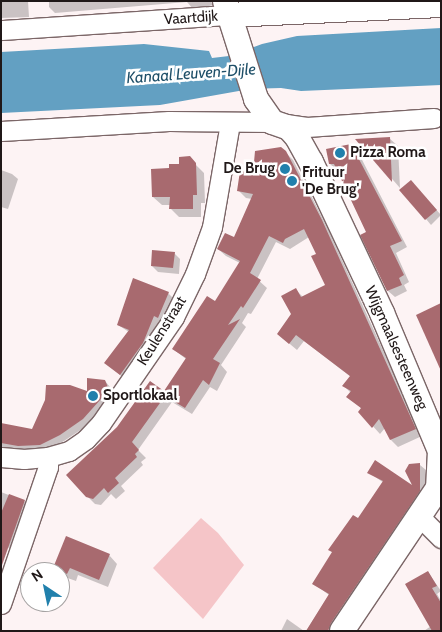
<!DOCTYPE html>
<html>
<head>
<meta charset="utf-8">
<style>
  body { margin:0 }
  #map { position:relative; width:442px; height:632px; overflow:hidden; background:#fdf3f4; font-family:Cabin,sans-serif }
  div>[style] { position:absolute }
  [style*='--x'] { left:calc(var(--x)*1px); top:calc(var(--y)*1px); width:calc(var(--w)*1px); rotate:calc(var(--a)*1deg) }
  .green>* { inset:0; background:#f5c5c8 }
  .water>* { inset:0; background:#63a0c2 }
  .shadow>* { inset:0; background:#0003 }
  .building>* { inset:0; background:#a86a6f }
  .roads { filter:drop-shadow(1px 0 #7b6667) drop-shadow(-1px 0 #7b6667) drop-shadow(0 1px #7b6667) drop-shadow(0 -1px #7b6667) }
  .minor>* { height:19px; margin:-9.5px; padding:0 9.5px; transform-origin:9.5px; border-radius:9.5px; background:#fff }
  .tertiary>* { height:24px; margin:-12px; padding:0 12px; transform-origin:12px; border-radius:12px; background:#fff }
  .dots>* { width:14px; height:14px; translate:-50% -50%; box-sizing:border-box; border:2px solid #fff; border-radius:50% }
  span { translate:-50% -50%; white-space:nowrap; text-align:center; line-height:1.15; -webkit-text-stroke:5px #fff; paint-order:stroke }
  .street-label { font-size:15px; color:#201818 }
  .poi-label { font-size:15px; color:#201818; font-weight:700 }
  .left { translate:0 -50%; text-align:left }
  .right { translate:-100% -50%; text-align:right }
  .water-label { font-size:16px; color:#1e4f68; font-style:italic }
  .frame { position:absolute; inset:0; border:2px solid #201818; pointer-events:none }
  .north { position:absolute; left:20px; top:562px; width:50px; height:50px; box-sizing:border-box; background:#fff; border:1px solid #a6a3a3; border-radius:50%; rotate:326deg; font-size:14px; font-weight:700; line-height:20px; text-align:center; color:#201818 }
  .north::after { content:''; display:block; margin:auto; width:18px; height:22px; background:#2180ac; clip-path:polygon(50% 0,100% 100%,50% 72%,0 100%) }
</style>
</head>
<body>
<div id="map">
  <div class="green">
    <div style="clip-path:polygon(201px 518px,218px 533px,244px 565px,203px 619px,153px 568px)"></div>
  </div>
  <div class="water">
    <div style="clip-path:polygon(441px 28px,441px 85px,301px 91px,281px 88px,250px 89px,160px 105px,1px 113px,1px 52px,144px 44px,209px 51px,212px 58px,229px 56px,262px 44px,297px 36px)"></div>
  </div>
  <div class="shadow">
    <div style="clip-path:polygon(1px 1px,28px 1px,29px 17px,1px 18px)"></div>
    <div style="clip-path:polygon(49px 1px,211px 1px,213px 5px,194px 10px,187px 2px,55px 13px,49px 7px)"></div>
    <div style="clip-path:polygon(389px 138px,398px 146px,400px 188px,358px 140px)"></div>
    <div style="clip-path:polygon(351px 146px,358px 152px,407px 247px,396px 253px,409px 282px,404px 285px,407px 291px,395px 297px,388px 291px,362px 235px,367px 233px,337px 170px,330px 164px)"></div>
    <div style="clip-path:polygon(285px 152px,293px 160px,328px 229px,422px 436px,398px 447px,391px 440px,385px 428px,380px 434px,360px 412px,362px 409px,348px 397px,351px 393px,344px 386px,351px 377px,304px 341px,297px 350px,278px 334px,292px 314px,296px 290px,303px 297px,327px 286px,318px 255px,309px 237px,290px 249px,276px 242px,257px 279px,267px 288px,251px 314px,248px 313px,242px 323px,246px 327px,221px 365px,227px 372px,217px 391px,210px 387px,192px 414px,172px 402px,138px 450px,146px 458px,141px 462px,143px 465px,121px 486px,125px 491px,116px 499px,111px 494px,101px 505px,95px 504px,87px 496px,164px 392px,186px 359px,173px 349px,216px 303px,240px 263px,226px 256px,218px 249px,235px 239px,252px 199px,246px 198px,239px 191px,254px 174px)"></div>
    <div style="clip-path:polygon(189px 158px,204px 173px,205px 203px,201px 203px,201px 217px,179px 217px,171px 209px,171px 205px,162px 205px,153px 197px,170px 169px)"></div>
    <div style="clip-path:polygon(1px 170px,12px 174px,18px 179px,8px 209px,1px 207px)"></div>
    <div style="clip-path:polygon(417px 188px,441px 215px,431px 225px,426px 219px)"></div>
    <div style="clip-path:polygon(174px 253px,180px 259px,179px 274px,158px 272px,152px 266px)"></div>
    <div style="clip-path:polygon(168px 293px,174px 299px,164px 323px,159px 321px,148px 348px,126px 380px,108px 365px,129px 332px,118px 325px)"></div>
    <div style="clip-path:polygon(105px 381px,110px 387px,114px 396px,88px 425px,64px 441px,46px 450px,24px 451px,1px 447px,1px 424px,33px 430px,46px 401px,89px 393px)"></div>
    <div style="clip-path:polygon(420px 465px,426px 470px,425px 497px,336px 631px,306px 631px,329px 595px,313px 583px,333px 553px,330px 550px,359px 520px,384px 483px,368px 472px,415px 488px)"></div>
    <div style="clip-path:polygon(1px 492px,24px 501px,29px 507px,15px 550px,1px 545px,3px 512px,1px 512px)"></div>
    <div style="clip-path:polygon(109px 555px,117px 564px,108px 587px,78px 575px,76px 581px,62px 576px,54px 567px)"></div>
    <div style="clip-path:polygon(428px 572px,441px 591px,437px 594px,441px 601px,441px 631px,424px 631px,431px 626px)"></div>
    <div style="clip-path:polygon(287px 619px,304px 631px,281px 631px)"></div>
  </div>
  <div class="building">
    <div style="clip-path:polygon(390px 137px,392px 182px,355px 139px)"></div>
    <div style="clip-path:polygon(351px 144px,402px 241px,390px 246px,404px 275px,399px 278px,402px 285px,387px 291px,360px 235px,366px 232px,334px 164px,329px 164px,326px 149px)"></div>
    <div style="clip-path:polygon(281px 147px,286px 151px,322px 220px,416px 429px,390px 440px,379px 419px,372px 428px,358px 412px,361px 408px,346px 397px,351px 391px,342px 386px,350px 376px,296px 335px,289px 344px,277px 334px,291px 314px,281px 296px,296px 288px,301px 297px,325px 285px,311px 256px,316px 254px,304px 229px,285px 239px,283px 243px,269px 236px,250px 273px,261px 280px,243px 308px,241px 306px,228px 325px,240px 319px,213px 359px,220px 363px,209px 385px,203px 380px,185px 408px,165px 396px,132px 442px,139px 450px,135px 454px,137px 457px,115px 478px,119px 483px,108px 493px,104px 488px,93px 499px,86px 497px,66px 475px,117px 427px,150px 381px,164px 391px,186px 358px,172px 349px,207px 296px,215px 301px,240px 261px,217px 249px,225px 233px,234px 237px,253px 194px,237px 191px,240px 171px,253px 173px,255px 151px)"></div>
    <div style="clip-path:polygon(190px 156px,196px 163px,197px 195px,193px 195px,193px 209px,169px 209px,170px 197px,152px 197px,151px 169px,169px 168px,169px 164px,179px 164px,179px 157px)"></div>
    <div style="clip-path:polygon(411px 180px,437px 210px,425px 220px,399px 190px)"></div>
    <div style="clip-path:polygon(152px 250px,175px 252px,173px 268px,151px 266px)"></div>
    <div style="clip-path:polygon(133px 278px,169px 292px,158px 318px,154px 316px,143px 343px,120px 375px,104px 363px,129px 330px,117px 325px)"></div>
    <div style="clip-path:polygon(441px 303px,441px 371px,416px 315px)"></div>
    <div style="clip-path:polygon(87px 378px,105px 380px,109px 390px,83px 419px,60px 435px,40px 445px,18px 446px,1px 443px,1px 423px,32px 429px,45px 400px,46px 385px,70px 385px,87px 391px)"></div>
    <div style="clip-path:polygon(375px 460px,412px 485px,405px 471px,409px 464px,420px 463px,420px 491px,331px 623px,328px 631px,306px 631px,329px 594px,312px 584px,332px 552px,328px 550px,353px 515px,358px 518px,383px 481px,367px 473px)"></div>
    <div style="clip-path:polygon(9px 494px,25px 500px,2px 565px,1px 513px)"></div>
    <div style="clip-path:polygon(66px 536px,110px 554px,99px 580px,70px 568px,67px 574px,53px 568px)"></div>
    <div style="clip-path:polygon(428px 571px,437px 586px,432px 588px,441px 603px,441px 631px,432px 631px,405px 584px)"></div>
  </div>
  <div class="roads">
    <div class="minor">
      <div style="--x:1;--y:30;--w:228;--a:-3.8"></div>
      <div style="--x:1;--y:131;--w:168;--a:-3.4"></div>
      <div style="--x:169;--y:121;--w:103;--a:0.6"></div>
      <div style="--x:272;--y:122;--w:35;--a:8"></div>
      <div style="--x:307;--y:127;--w:127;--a:-4.1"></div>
      <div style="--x:1;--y:457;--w:23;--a:5"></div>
      <div style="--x:24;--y:459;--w:24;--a:-5"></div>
      <div style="--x:48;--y:457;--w:22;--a:-16"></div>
      <div style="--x:69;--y:451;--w:21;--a:-35"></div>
      <div style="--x:86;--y:439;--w:22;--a:-47"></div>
      <div style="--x:101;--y:423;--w:129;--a:-55.4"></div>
      <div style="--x:174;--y:317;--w:48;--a:-64"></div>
      <div style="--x:195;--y:274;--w:50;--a:-70.1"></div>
      <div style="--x:212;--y:227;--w:106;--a:-80.2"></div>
      <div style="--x:420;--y:517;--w:30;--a:45"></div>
      <div style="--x:1;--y:604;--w:145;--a:-71.1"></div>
      <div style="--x:48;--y:467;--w:10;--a:-90"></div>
    </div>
    <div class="tertiary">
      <div style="--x:225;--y:1;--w:103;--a:72.4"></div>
      <div style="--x:256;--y:99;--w:28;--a:55"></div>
      <div style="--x:272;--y:122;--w:18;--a:19"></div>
      <div style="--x:289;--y:128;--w:12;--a:48"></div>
      <div style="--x:297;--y:137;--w:29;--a:61"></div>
      <div style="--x:311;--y:162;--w:167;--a:64.8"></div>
      <div style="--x:382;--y:313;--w:150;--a:67.2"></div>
      <div style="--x:440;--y:451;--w:37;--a:93"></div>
      <div style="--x:438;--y:488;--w:172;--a:123.9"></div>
      <div style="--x:229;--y:15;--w:212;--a:-2.7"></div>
    </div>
  </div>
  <div class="dots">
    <div style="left:340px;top:153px;background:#2180ac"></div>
    <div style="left:285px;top:169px;background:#2180ac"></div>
    <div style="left:292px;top:181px;background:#2180ac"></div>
    <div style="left:93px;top:396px;background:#2180ac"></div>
  </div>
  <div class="street-label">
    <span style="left:191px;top:18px;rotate:-4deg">Vaartdijk</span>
    <span style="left:162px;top:331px;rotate:-58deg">Keulenstraat</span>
    <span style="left:396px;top:348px;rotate:66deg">Wijgmaalsesteenweg</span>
  </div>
  <div class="poi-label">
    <span class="left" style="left:350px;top:153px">Pizza Roma</span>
    <span class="right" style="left:275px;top:169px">De Brug</span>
    <span class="left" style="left:302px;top:181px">Frituur<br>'De Brug'</span>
    <span class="left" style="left:103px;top:396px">Sportlokaal</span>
  </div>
  <div class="water-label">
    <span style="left:191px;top:74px;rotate:-4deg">Kanaal Leuven-Dijle</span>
  </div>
  <div class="frame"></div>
  <div class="north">N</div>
</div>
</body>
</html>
